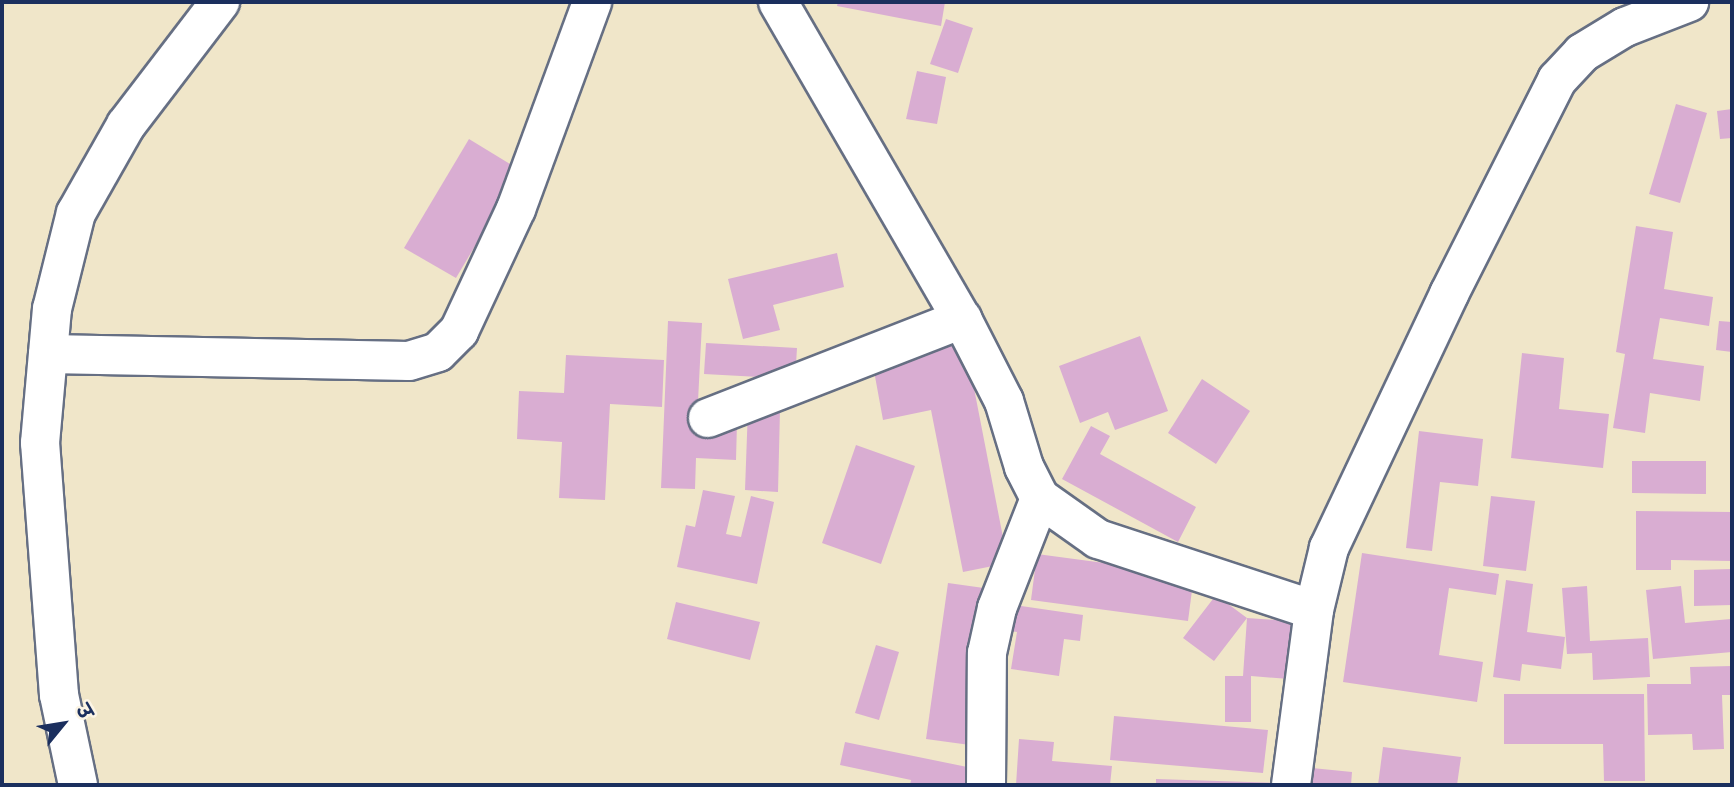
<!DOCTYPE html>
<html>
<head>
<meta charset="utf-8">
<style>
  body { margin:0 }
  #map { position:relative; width:1734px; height:787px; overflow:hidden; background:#f0e6c9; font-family:"Gochi Hand","Playpen Sans Deva",sans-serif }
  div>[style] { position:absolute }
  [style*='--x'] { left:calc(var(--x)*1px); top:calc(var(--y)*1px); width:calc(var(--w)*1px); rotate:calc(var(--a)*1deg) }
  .building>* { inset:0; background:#d9add2 }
  .roads { filter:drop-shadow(2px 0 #666f83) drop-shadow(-2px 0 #666f83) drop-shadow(0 2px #666f83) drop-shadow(0 -2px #666f83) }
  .minor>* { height:38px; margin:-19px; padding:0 19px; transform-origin:19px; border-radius:19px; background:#fff }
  span { translate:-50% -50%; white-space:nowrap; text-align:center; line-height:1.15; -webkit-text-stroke:7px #fcf5e5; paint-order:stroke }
  .frame { position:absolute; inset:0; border:4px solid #1b2f5e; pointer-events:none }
  .north { position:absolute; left:28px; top:689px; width:70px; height:70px; -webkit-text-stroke:5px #fcf5e5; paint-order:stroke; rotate:60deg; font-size:19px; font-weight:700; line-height:28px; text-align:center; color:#1b2f5e }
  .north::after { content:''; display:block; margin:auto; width:24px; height:32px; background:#1b2f5e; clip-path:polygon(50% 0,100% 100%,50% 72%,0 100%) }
</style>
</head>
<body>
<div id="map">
  <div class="building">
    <div style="clip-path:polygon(838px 2px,945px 2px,941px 26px,837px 6px)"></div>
    <div style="clip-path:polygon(946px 19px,973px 28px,958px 73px,930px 64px)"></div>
    <div style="clip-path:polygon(917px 71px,946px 77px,937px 124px,906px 119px)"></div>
    <div style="clip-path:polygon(1676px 104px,1707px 113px,1680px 203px,1649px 194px)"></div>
    <div style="clip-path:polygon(1732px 109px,1732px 138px,1720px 139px,1717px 111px)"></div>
    <div style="clip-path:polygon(469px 139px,520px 170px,456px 278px,404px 248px)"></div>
    <div style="clip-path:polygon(1636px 226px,1673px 232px,1664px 289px,1713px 297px,1709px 326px,1660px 318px,1653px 359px,1704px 366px,1700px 401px,1650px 393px,1645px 433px,1613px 428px,1625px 354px,1616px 352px)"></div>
    <div style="clip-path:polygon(837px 253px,844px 287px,773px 305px,780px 330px,743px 339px,728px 279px)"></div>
    <div style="clip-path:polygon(668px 321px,702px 323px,697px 421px,737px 423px,736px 460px,696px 458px,695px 489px,661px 488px)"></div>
    <div style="clip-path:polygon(1719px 321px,1732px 322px,1732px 352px,1716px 350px)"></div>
    <div style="clip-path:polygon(1140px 336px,1168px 411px,1115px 430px,1108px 412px,1080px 423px,1059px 366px)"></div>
    <div style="clip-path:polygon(965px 342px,1008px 563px,963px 572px,931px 410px,883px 420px,872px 360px)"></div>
    <div style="clip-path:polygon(706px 343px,797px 348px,795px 379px,704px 374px)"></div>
    <div style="clip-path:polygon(1522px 353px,1564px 358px,1559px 409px,1609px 414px,1603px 468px,1511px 458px)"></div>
    <div style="clip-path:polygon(566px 355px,664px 360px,662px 407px,610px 404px,605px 500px,559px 498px,562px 442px,517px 439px,519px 391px,564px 393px)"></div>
    <div style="clip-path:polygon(1202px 379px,1250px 411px,1216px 464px,1168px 433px)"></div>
    <div style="clip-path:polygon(748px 408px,780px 410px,778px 492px,745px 490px)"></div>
    <div style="clip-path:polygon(1091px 426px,1110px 436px,1100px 454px,1196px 507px,1178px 542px,1062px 479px)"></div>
    <div style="clip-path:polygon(1419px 431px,1483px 439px,1478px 486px,1440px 482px,1432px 551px,1406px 548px)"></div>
    <div style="clip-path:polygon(856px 445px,915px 466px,881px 564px,822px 543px)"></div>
    <div style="clip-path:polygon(1632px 461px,1706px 461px,1706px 494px,1632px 493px)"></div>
    <div style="clip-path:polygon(703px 490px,735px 496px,726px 534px,741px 537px,751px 496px,774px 502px,757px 584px,677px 567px,686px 525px,695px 527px)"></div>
    <div style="clip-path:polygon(1491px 496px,1535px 501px,1526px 571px,1483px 566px)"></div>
    <div style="clip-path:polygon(1636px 511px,1732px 512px,1732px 561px,1671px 560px,1671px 570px,1636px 570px)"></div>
    <div style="clip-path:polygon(1362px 553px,1499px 574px,1496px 595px,1449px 588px,1439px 655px,1483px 662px,1477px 702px,1343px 682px)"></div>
    <div style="clip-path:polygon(1037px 554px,1194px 575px,1188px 621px,1031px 600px)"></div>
    <div style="clip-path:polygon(1732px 569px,1732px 605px,1694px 606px,1694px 570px)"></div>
    <div style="clip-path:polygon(1506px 580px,1533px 584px,1527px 632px,1565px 637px,1561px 669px,1522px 664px,1520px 681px,1493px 677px)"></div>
    <div style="clip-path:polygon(948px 583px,991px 589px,970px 745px,926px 739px)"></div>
    <div style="clip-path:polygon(1587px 586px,1590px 641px,1648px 638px,1650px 677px,1593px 680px,1592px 653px,1567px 654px,1562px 588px)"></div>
    <div style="clip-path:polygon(1681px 586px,1685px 623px,1731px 619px,1732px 652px,1653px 659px,1646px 590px)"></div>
    <div style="clip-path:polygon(1216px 595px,1247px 618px,1306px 622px,1302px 680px,1251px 676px,1251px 722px,1225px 722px,1225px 676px,1243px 676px,1247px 618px,1214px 661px,1183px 638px)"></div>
    <div style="clip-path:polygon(676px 602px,760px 622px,750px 660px,667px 639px)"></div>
    <div style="clip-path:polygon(1007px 604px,1083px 615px,1080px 641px,1064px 639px,1059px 676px,1011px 669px,1017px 632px,1004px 630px)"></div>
    <div style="clip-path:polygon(876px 645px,899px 652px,879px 720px,855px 713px)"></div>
    <div style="clip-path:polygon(1732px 666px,1732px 695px,1722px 695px,1724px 749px,1693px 750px,1692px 734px,1648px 735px,1647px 684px,1691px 684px,1690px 667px)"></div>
    <div style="clip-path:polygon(1504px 694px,1644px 694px,1645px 781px,1604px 781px,1603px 744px,1504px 744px)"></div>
    <div style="clip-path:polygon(1114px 716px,1268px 730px,1263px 773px,1110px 760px)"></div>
    <div style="clip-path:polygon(1019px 739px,1054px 742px,1052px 761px,1112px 766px,1110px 785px,1016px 785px)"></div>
    <div style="clip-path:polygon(845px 742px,977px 769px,974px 785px,910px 785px,911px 780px,840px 765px)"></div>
    <div style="clip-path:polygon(1383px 747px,1461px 757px,1457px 785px,1378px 785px)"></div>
    <div style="clip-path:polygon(1312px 768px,1352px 772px,1351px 785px,1311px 785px)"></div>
    <div style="clip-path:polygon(1156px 779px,1278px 783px,1278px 785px,1156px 785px)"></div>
  </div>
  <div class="roads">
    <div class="minor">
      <div style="--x:778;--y:2;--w:367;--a:59.9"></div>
      <div style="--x:962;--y:319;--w:92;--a:62.9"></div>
      <div style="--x:1004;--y:401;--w:69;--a:73.1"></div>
      <div style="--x:1024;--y:467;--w:35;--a:63"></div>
      <div style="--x:1040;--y:498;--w:71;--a:35.3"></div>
      <div style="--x:1098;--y:539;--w:227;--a:18.2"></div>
      <div style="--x:48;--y:354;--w:361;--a:1.1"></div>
      <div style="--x:409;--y:361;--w:30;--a:-17"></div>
      <div style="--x:438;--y:352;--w:30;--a:-45"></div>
      <div style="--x:459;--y:331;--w:135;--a:-65"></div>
      <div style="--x:516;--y:209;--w:221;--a:-69.8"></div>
      <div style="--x:708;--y:418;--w:273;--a:-21.3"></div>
      <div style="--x:78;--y:785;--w:92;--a:-101.9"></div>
      <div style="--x:59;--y:695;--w:253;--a:-94.3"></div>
      <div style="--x:40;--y:443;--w:135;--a:-84.9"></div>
      <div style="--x:52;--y:309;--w:99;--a:-76"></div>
      <div style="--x:76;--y:213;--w:101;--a:-60.4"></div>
      <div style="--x:126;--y:125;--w:155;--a:-52.6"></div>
      <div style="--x:986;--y:785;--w:132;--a:-89.6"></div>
      <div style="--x:987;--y:653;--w:46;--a:-77.5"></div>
      <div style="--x:997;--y:608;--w:118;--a:-68.6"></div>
      <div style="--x:1291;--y:785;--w:177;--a:-82.5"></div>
      <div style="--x:1314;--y:610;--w:64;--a:-76.4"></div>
      <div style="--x:1329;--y:548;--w:281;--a:-64.7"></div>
      <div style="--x:1449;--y:294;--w:240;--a:-63.2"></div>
      <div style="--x:1557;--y:80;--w:37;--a:-47"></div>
      <div style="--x:1582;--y:53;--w:50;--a:-31.2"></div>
      <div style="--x:1625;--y:27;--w:69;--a:-21.3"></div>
    </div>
  </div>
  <div class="frame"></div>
  <div class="north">उ</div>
</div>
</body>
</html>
